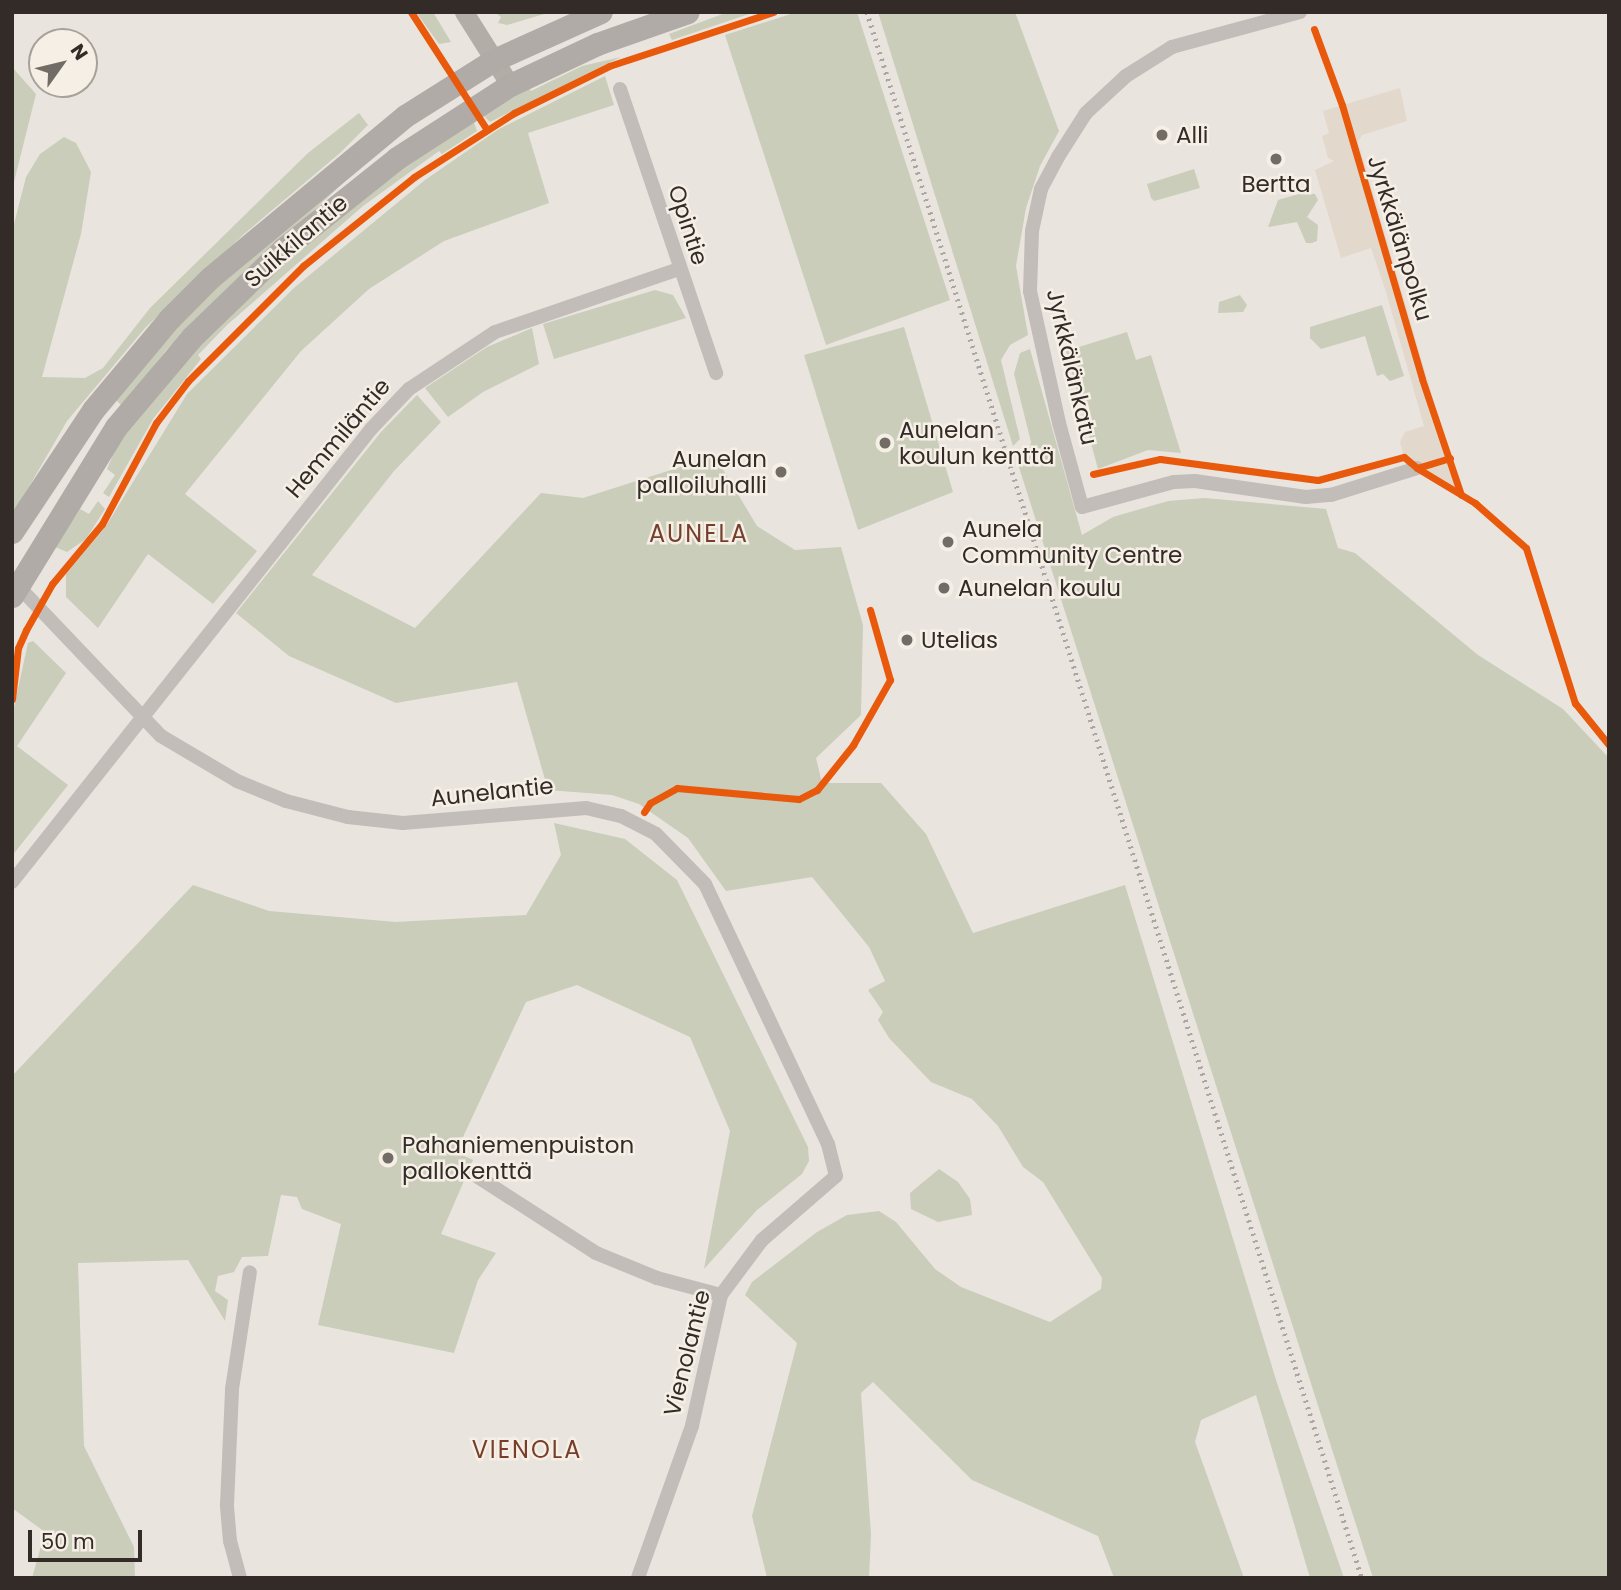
<!DOCTYPE html>
<html>
<head>
<meta charset="utf-8">
<style>
  body { margin:0 }
  #map { position:relative; width:1621px; height:1590px; overflow:hidden; background:#eae4de; font-family:Poppins,sans-serif }
  div>[style] { position:absolute }
  [style*='--x'] { left:calc(var(--x)*1px); top:calc(var(--y)*1px); width:calc(var(--w)*1px); rotate:calc(var(--a)*1deg) }
  .green>* { inset:0; background:#cacdba }
  .plaza>* { inset:0; background:#e3d8cc }
  .street>* { height:14px; margin:-7px; padding:0 7px; transform-origin:7px; border-radius:7px; background:#c2bdb8 }
  .secondary>* { height:19px; margin:-9.5px; padding:0 9.5px; transform-origin:9.5px; border-radius:9.5px; background:#b3ada8 }
  .primary>* { height:23px; margin:-11.5px; padding:0 11.5px; transform-origin:11.5px; border-radius:11.5px; background:#b1aba7 }
  .rail>* { height:4.5px; margin-top:-2.25px; transform-origin:0; background:repeating-linear-gradient(90deg,#aaa6a2 0 2px,transparent 0 7px) }
  .cycleway>* { height:7px; margin:-3.5px; padding:0 3.5px; transform-origin:3.5px; border-radius:3.5px; background:#e8590c }
  .dots>* { width:19px; height:19px; translate:-50% -50%; box-sizing:border-box; border:4px solid #f6efe6; border-radius:50% }
  span { translate:-50% -50%; white-space:nowrap; text-align:center; line-height:1.15; -webkit-text-stroke:5px #f6efe6; paint-order:stroke }
  .poi-label { font-size:23px; color:#322b27 }
  .left { translate:0 -50%; text-align:left }
  .right { translate:-100% -50%; text-align:right }
  .street-label { font-size:23px; color:#322b27 }
  .neighbourhood-label { font-size:24px; color:#763e2b; letter-spacing:2px }
  .frame { position:absolute; inset:0; border:14px solid #322b27; pointer-events:none }
  .north { position:absolute; left:28px; top:28px; width:70px; height:70px; box-sizing:border-box; background:#f6efe6; border:2px solid #a8a19a; border-radius:50%; rotate:56deg; font-size:19px; font-weight:700; line-height:28px; text-align:center; color:#322b27 }
  .north::after { content:''; display:block; margin:auto; width:24px; height:32px; background:#726c67; clip-path:polygon(50% 0,100% 100%,50% 72%,0 100%) }
  .scale { position:absolute; left:28px; top:1530px; width:114px; height:32px; box-sizing:border-box; border:4px solid #322b27; border-top:0; padding-left:9px; font-size:21px; line-height:24px; white-space:nowrap; color:#322b27; -webkit-text-stroke:5px #f6efe6; paint-order:stroke }
</style>
</head>
<body>
<div id="map">
  <div class="green">
    <div style="clip-path:polygon(416px 12px,433px 12px,451px 42px,439px 44px)"></div>
    <div style="clip-path:polygon(495px 12px,551px 12px,507px 25px,498px 23px,501px 17px)"></div>
    <div style="clip-path:polygon(728px 12px,755px 12px,672px 40px,669px 34px)"></div>
    <div style="clip-path:polygon(797px 12px,857px 12px,950px 300px,826px 345px,725px 35px)"></div>
    <div style="clip-path:polygon(878px 12px,1015px 12px,1059px 131px,1040px 166px,1026px 208px,1016px 266px,1028px 335px,1010px 345px,1001px 360px,1020px 439px,1013px 446px)"></div>
    <div style="clip-path:polygon(621px 57px,496px 119px,490px 122px,483px 115px,528px 86px,531px 91px,582px 66px)"></div>
    <div style="clip-path:polygon(12px 67px,36px 94px,12px 190px)"></div>
    <div style="clip-path:polygon(605px 76px,614px 105px,528px 133px,549px 203px,444px 241px,369px 289px,301px 351px,185px 494px,257px 551px,213px 604px,148px 554px,98px 628px,66px 597px,66px 574px,106px 526px,187px 394px,295px 287px,425px 180px,499px 129px)"></div>
    <div style="clip-path:polygon(359px 113px,368px 125px,340px 153px,244px 234px,146px 327px,67px 421px,12px 516px,12px 232px,26px 177px,40px 154px,64px 137px,76px 143px,91px 172px,81px 234px,42px 377px,85px 378px,103px 368px,150px 308px,308px 153px)"></div>
    <div style="clip-path:polygon(472px 117px,477px 131px,442px 154px,439px 151px,363px 206px,227px 325px,198px 355px,201px 359px,153px 419px,109px 497px,103px 493px,115px 475px,107px 469px,122px 434px,193px 349px,268px 275px,358px 199px)"></div>
    <div style="clip-path:polygon(361px 166px,167px 349px,122px 406px,116px 400px,124px 383px,210px 289px)"></div>
    <div style="clip-path:polygon(1194px 169px,1200px 188px,1154px 201px,1151px 198px,1147px 184px)"></div>
    <div style="clip-path:polygon(1302px 193px,1315px 194px,1318px 200px,1307px 217px,1318px 225px,1317px 241px,1312px 243px,1306px 243px,1297px 222px,1268px 227px,1278px 200px)"></div>
    <div style="clip-path:polygon(655px 290px,673px 295px,686px 318px,554px 359px,543px 324px)"></div>
    <div style="clip-path:polygon(1240px 295px,1247px 305px,1243px 312px,1218px 313px,1219px 302px)"></div>
    <div style="clip-path:polygon(1382px 305px,1404px 376px,1390px 381px,1383px 374px,1377px 376px,1365px 336px,1321px 349px,1310px 338px,1310px 327px)"></div>
    <div style="clip-path:polygon(904px 327px,953px 492px,858px 530px,804px 355px)"></div>
    <div style="clip-path:polygon(532px 328px,539px 364px,483px 392px,448px 417px,425px 388px,487px 347px)"></div>
    <div style="clip-path:polygon(1127px 332px,1136px 360px,1151px 355px,1181px 453px,1148px 450px,1098px 469px,1066px 351px)"></div>
    <div style="clip-path:polygon(1030px 349px,1082px 535px,1113px 517px,1168px 501px,1205px 498px,1326px 509px,1338px 548px,1355px 553px,1478px 655px,1563px 709px,1609px 758px,1609px 1578px,1373px 1578px,1017px 461px,1029px 451px,1031px 442px,1014px 374px,1020px 353px)"></div>
    <div style="clip-path:polygon(417px 395px,441px 422px,394px 471px,312px 575px,415px 628px,541px 493px,583px 498px,715px 456px,757px 526px,795px 550px,841px 547px,863px 625px,861px 715px,816px 758px,822px 783px,881px 783px,926px 834px,973px 933px,1125px 885px,1277px 1383px,1344px 1578px,1310px 1578px,1256px 1395px,1201px 1420px,1195px 1442px,1244px 1578px,1114px 1578px,1098px 1536px,972px 1480px,873px 1382px,861px 1393px,871px 1534px,869px 1578px,767px 1578px,752px 1516px,797px 1343px,745px 1295px,752px 1282px,817px 1232px,847px 1215px,879px 1211px,896px 1222px,935px 1269px,961px 1287px,1050px 1322px,1101px 1289px,1102px 1278px,1043px 1182px,1023px 1167px,998px 1126px,972px 1099px,931px 1082px,889px 1038px,878px 1020px,883px 1012px,868px 990px,885px 981px,869px 947px,812px 877px,726px 891px,688px 838px,639px 804px,612px 795px,548px 790px,517px 682px,396px 703px,289px 656px,236px 613px,381px 432px)"></div>
    <div style="clip-path:polygon(98px 501px,105px 509px,86px 539px,67px 552px,55px 547px,80px 509px,89px 514px)"></div>
    <div style="clip-path:polygon(33px 641px,66px 673px,17px 746px,68px 785px,12px 856px,12px 716px,28px 643px)"></div>
    <div style="clip-path:polygon(554px 823px,625px 839px,677px 880px,808px 1147px,809px 1161px,802px 1174px,757px 1210px,704px 1269px,730px 1131px,690px 1037px,577px 985px,526px 1002px,456px 1152px,473px 1160px,441px 1234px,496px 1253px,478px 1280px,454px 1353px,318px 1325px,341px 1224px,302px 1209px,297px 1197px,281px 1195px,268px 1256px,242px 1257px,234px 1272px,218px 1276px,215px 1291px,228px 1300px,225px 1321px,188px 1260px,78px 1263px,84px 1446px,134px 1547px,135px 1578px,32px 1578px,45px 1532px,12px 1508px,12px 1076px,193px 885px,269px 911px,396px 922px,526px 915px,561px 855px)"></div>
    <div style="clip-path:polygon(939px 1169px,958px 1182px,970px 1199px,972px 1215px,938px 1222px,911px 1209px,910px 1193px)"></div>
  </div>
  <div class="plaza">
    <div style="clip-path:polygon(1400px 88px,1407px 121px,1362px 135px,1358px 142px,1461px 495px,1404px 457px,1400px 442px,1405px 432px,1424px 426px,1386px 292px,1371px 248px,1341px 258px,1315px 170px,1334px 161px,1328px 158px,1322px 136px,1329px 133px,1323px 111px)"></div>
  </div>
  <div class="street">
    <div style="--x:1300;--y:12;--w:133;--a:164.7"></div>
    <div style="--x:1172;--y:47;--w:54;--a:147.8"></div>
    <div style="--x:1126;--y:76;--w:54;--a:137.2"></div>
    <div style="--x:1086;--y:113;--w:52;--a:122.5"></div>
    <div style="--x:1058;--y:157;--w:36;--a:118"></div>
    <div style="--x:1041;--y:189;--w:43;--a:102.1"></div>
    <div style="--x:1032;--y:231;--w:60;--a:91.9"></div>
    <div style="--x:1030;--y:291;--w:135;--a:77.6"></div>
    <div style="--x:1059;--y:423;--w:87;--a:74.7"></div>
    <div style="--x:1082;--y:507;--w:95;--a:-15.2"></div>
    <div style="--x:1174;--y:482;--w:21;--a:-3"></div>
    <div style="--x:1195;--y:481;--w:112;--a:8.2"></div>
    <div style="--x:1306;--y:497;--w:25;--a:-5"></div>
    <div style="--x:1331;--y:495;--w:90;--a:-17.4"></div>
    <div style="--x:620;--y:89;--w:300;--a:71.3"></div>
    <div style="--x:18;--y:586;--w:207;--a:46.4"></div>
    <div style="--x:161;--y:736;--w:88;--a:30.6"></div>
    <div style="--x:237;--y:781;--w:53;--a:22.2"></div>
    <div style="--x:286;--y:801;--w:64;--a:14.5"></div>
    <div style="--x:348;--y:817;--w:55;--a:6.2"></div>
    <div style="--x:403;--y:823;--w:184;--a:-4.7"></div>
    <div style="--x:586;--y:808;--w:36;--a:13"></div>
    <div style="--x:621;--y:816;--w:39;--a:27"></div>
    <div style="--x:656;--y:834;--w:70;--a:45.6"></div>
    <div style="--x:705;--y:884;--w:288;--a:64.7"></div>
    <div style="--x:828;--y:1144;--w:33;--a:76"></div>
    <div style="--x:836;--y:1176;--w:98;--a:139.1"></div>
    <div style="--x:762;--y:1240;--w:69;--a:126.7"></div>
    <div style="--x:721;--y:1295;--w:134;--a:102.5"></div>
    <div style="--x:692;--y:1426;--w:161;--a:109.6"></div>
    <div style="--x:12;--y:882;--w:578;--a:-51.6"></div>
    <div style="--x:371;--y:429;--w:55;--a:-46.5"></div>
    <div style="--x:409;--y:389;--w:103;--a:-33.5"></div>
    <div style="--x:495;--y:332;--w:194;--a:-18.9"></div>
    <div style="--x:475;--y:1175;--w:144;--a:32.8"></div>
    <div style="--x:596;--y:1253;--w:66;--a:22.3"></div>
    <div style="--x:657;--y:1278;--w:66;--a:14.9"></div>
    <div style="--x:240;--y:1578;--w:38;--a:-105"></div>
    <div style="--x:230;--y:1541;--w:36;--a:-95"></div>
    <div style="--x:227;--y:1505;--w:116;--a:-87.5"></div>
    <div style="--x:232;--y:1389;--w:118;--a:-81.3"></div>
  </div>
  <div class="secondary">
    <div style="--x:464;--y:12;--w:86;--a:57.8"></div>
  </div>
  <div class="primary">
    <div style="--x:12;--y:532;--w:146;--a:-56.4"></div>
    <div style="--x:93;--y:410;--w:120;--a:-50.1"></div>
    <div style="--x:170;--y:318;--w:58;--a:-45"></div>
    <div style="--x:211;--y:277;--w:252;--a:-39.7"></div>
    <div style="--x:405;--y:116;--w:105;--a:-32.2"></div>
    <div style="--x:494;--y:60;--w:117;--a:-24.2"></div>
    <div style="--x:12;--y:596;--w:198;--a:-58.4"></div>
    <div style="--x:116;--y:427;--w:118;--a:-49.8"></div>
    <div style="--x:192;--y:337;--w:127;--a:-44"></div>
    <div style="--x:283;--y:249;--w:146;--a:-38.6"></div>
    <div style="--x:397;--y:158;--w:135;--a:-32.9"></div>
    <div style="--x:510;--y:85;--w:96;--a:-25.2"></div>
    <div style="--x:597;--y:44;--w:96;--a:-19.4"></div>
  </div>
  <div class="rail">
    <div style="--x:867;--y:12;--w:1642;--a:72.46"></div>
  </div>
  <div class="cycleway">
    <div style="--x:411;--y:12;--w:140;--a:57.2"></div>
    <div style="--x:1314;--y:29;--w:81;--a:69.8"></div>
    <div style="--x:1342;--y:105;--w:285;--a:73.7"></div>
    <div style="--x:1422;--y:379;--w:122;--a:71.4"></div>
    <div style="--x:1450;--y:458;--w:34;--a:163"></div>
    <div style="--x:1417;--y:468;--w:68;--a:31.1"></div>
    <div style="--x:1475;--y:503;--w:68;--a:41.4"></div>
    <div style="--x:1526;--y:548;--w:163;--a:72.5"></div>
    <div style="--x:1575;--y:703;--w:54;--a:51"></div>
    <div style="--x:1093;--y:474;--w:69;--a:-12.6"></div>
    <div style="--x:1160;--y:459;--w:159;--a:7.6"></div>
    <div style="--x:1318;--y:480;--w:89;--a:-15"></div>
    <div style="--x:1404;--y:457;--w:17;--a:40"></div>
    <div style="--x:12;--y:699;--w:51;--a:-83.3"></div>
    <div style="--x:18;--y:648;--w:20;--a:-66"></div>
    <div style="--x:26;--y:630;--w:53;--a:-60.5"></div>
    <div style="--x:52;--y:584;--w:78;--a:-50.2"></div>
    <div style="--x:102;--y:524;--w:115;--a:-61.9"></div>
    <div style="--x:156;--y:423;--w:53;--a:-52.7"></div>
    <div style="--x:188;--y:381;--w:163;--a:-45"></div>
    <div style="--x:303;--y:266;--w:142;--a:-38.7"></div>
    <div style="--x:414;--y:177;--w:119;--a:-32.6"></div>
    <div style="--x:514;--y:113;--w:106;--a:-26.3"></div>
    <div style="--x:609;--y:66;--w:173;--a:-18.2"></div>
    <div style="--x:644;--y:812;--w:11;--a:-56"></div>
    <div style="--x:650;--y:803;--w:31;--a:-29"></div>
    <div style="--x:677;--y:788;--w:122;--a:5.2"></div>
    <div style="--x:799;--y:799;--w:20;--a:-27"></div>
    <div style="--x:817;--y:790;--w:58;--a:-51.3"></div>
    <div style="--x:853;--y:745;--w:75;--a:-60.4"></div>
    <div style="--x:890;--y:680;--w:73;--a:-105.9"></div>
  </div>
  <div class="dots">
    <div style="left:1162px;top:135px;background:#726c67"></div>
    <div style="left:1276px;top:159px;background:#726c67"></div>
    <div style="left:885px;top:443px;background:#726c67"></div>
    <div style="left:781px;top:472px;background:#726c67"></div>
    <div style="left:948px;top:542px;background:#726c67"></div>
    <div style="left:944px;top:588px;background:#726c67"></div>
    <div style="left:907px;top:640px;background:#726c67"></div>
    <div style="left:388px;top:1158px;background:#726c67"></div>
  </div>
  <div class="poi-label">
    <span class="left" style="left:1176px;top:135px">Alli</span>
    <span style="left:1276px;top:184px">Bertta</span>
    <span class="left" style="left:899px;top:443px">Aunelan<br>koulun kenttä</span>
    <span class="right" style="left:767px;top:472px">Aunelan<br>palloiluhalli</span>
    <span class="left" style="left:962px;top:542px">Aunela<br>Community Centre</span>
    <span class="left" style="left:958px;top:588px">Aunelan koulu</span>
    <span class="left" style="left:921px;top:640px">Utelias</span>
    <span class="left" style="left:402px;top:1158px">Pahaniemenpuiston<br>pallokenttä</span>
  </div>
  <div class="street-label">
    <span style="left:688px;top:225px;rotate:72deg">Opintie</span>
    <span style="left:1400px;top:238px;rotate:73deg">Jyrkkälänpolku</span>
    <span style="left:296px;top:241px;rotate:-41deg">Suikkilantie</span>
    <span style="left:1072px;top:367px;rotate:77deg">Jyrkkälänkatu</span>
    <span style="left:338px;top:438px;rotate:-50deg">Hemmiläntie</span>
    <span style="left:492px;top:792px;rotate:-6deg">Aunelantie</span>
    <span style="left:687px;top:1353px;rotate:-76deg">Vienolantie</span>
  </div>
  <div class="neighbourhood-label">
    <span style="left:699px;top:534px">AUNELA</span>
    <span style="left:527px;top:1450px">VIENOLA</span>
  </div>
  <div class="frame"></div>
  <div class="north">N</div>
  <div class="scale">50 m</div>
</div>
</body>
</html>
